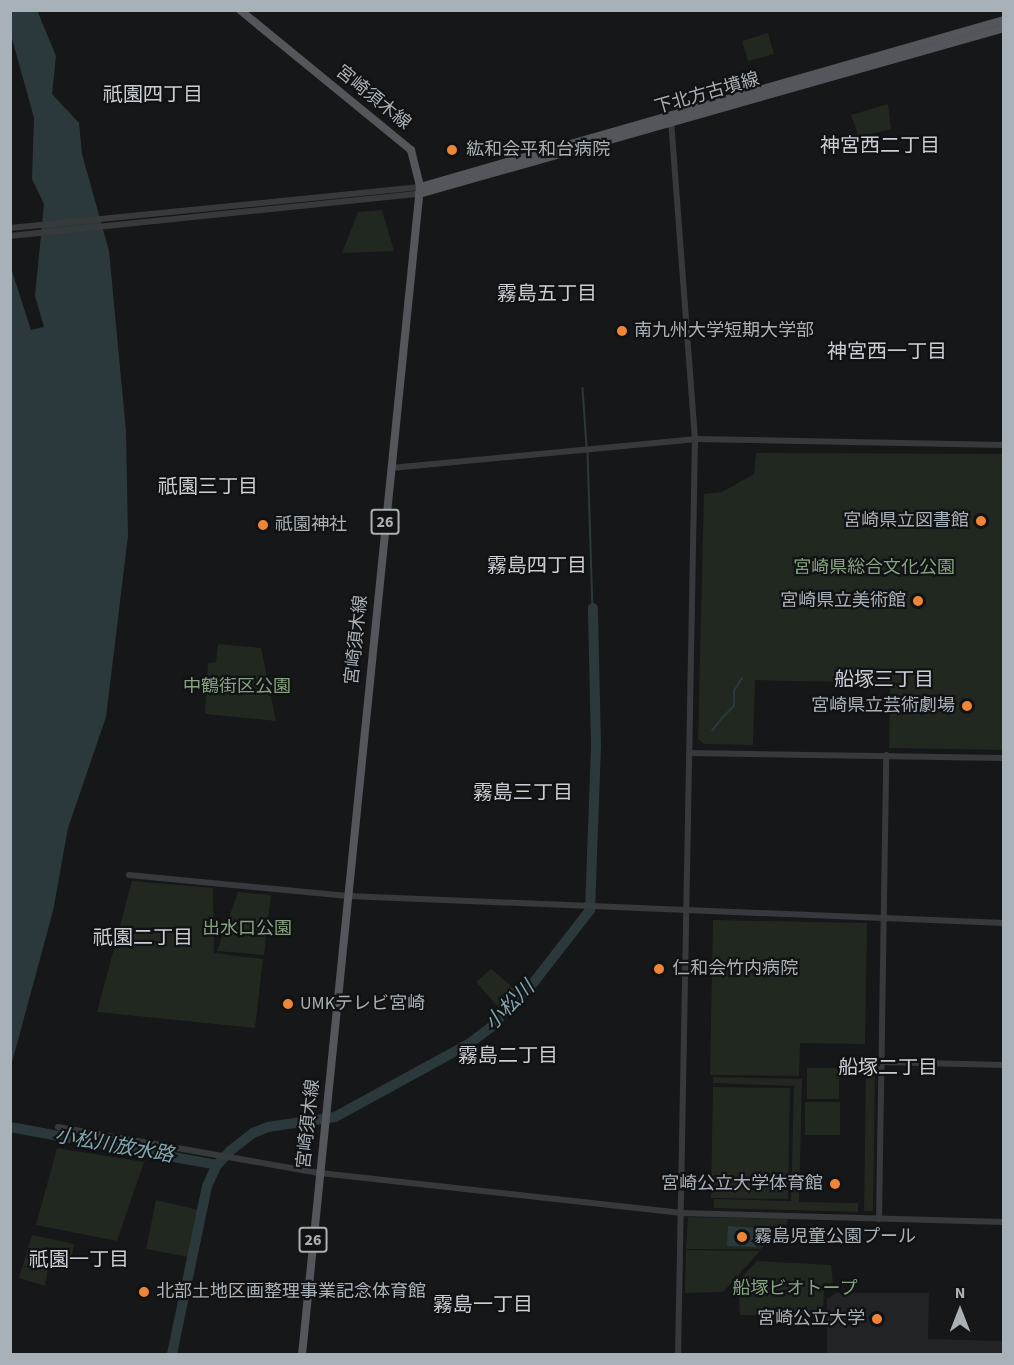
<!DOCTYPE html>
<html>
<head>
<meta charset="utf-8">
<style>
  body { margin:0 }
  #map { position:relative; width:1014px; height:1365px; overflow:hidden; background:#161718; font-family:"Source Sans 3","Noto Sans JP",sans-serif }
  div>[style] { position:absolute }
  [style*='--x'] { left:calc(var(--x)*1px); top:calc(var(--y)*1px); width:calc(var(--w)*1px); rotate:calc(var(--a)*1deg) }
  .built>* { inset:0; background:#222325 }
  .green>* { inset:0; background:#212820 }
  .water>* { inset:0; background:#2c393c }
  .stream>* { height:1.5px; margin:-0.75px; padding:0 0.75px; transform-origin:0.75px; border-radius:0.75px; background:#2c393c }
  .river>* { height:10px; margin:-5px; padding:0 5px; transform-origin:5px; border-radius:5px; background:#2c393c }
  .minor>* { height:6px; margin:-3px; padding:0 3px; transform-origin:3px; border-radius:3px; background:#373a3d }
  .major>* { height:8px; margin:-4px; padding:0 4px; transform-origin:4px; border-radius:4px; background:#53575c }
  .dots>* { width:16px; height:16px; translate:-50% -50%; box-sizing:border-box; border:3px solid #111213; border-radius:50% }
  span { translate:-50% -50%; white-space:nowrap; text-align:center; line-height:1.15; -webkit-text-stroke:4.5px #111213; paint-order:stroke }
  .shield-label span { padding:2px 4px; background:#111213; border:2px solid; border-radius:4px; -webkit-text-stroke-width:0 }
  .shield-label { font-size:16px; color:#a8b1b8; font-weight:700 }
  .street-label { font-size:18px; color:#a8b1b8 }
  .poi-label { font-size:18px; color:#a8b1b8 }
  .left { translate:0 -50%; text-align:left }
  .right { translate:-100% -50%; text-align:right }
  .park-label { font-size:18px; color:#86a380 }
  .neighbourhood-label { font-size:20px; color:#c9cfd4 }
  .water-label { font-size:20px; color:#80a7b2; font-style:italic }
  .frame { position:absolute; inset:0; border:12px solid #a8b1b8; pointer-events:none }
  .north { position:absolute; left:930px; top:1281px; width:60px; height:60px; -webkit-text-stroke:4px #111213; paint-order:stroke; rotate:0deg; font-size:16px; font-weight:700; line-height:24px; text-align:center; color:#a8b1b8 }
  .north::after { content:''; display:block; margin:auto; width:21px; height:27px; background:#a8b1b8; clip-path:polygon(50% 0,100% 100%,50% 72%,0 100%) }
</style>
</head>
<body>
<div id="map">
  <div class="built">
    <div style="clip-path:polygon(836px 1293px,929px 1293px,928px 1339px,1003px 1341px,1003px 1354px,827px 1354px,827px 1299px)"></div>
  </div>
  <div class="green">
    <div style="clip-path:polygon(768px 33px,774px 54px,748px 61px,742px 41px)"></div>
    <div style="clip-path:polygon(888px 104px,891px 129px,859px 137px,851px 115px)"></div>
    <div style="clip-path:polygon(382px 210px,394px 251px,342px 253px,358px 212px)"></div>
    <div style="clip-path:polygon(756px 453px,1003px 454px,1003px 750px,889px 748px,890px 683px,755px 680px,753px 745px,704px 744px,698px 739px,704px 494px,722px 492px,754px 474px)"></div>
    <div style="clip-path:polygon(218px 644px,261px 648px,276px 721px,205px 714px,208px 663px,216px 662px)"></div>
    <div style="clip-path:polygon(132px 881px,213px 888px,214px 953px,263px 959px,255px 1028px,97px 1012px)"></div>
    <div style="clip-path:polygon(238px 892px,271px 895px,264px 955px,217px 951px)"></div>
    <div style="clip-path:polygon(713px 920px,867px 923px,865px 1044px,800px 1043px,799px 1076px,710px 1075px)"></div>
    <div style="clip-path:polygon(491px 969px,517px 991px,500px 1009px,476px 982px)"></div>
    <div style="clip-path:polygon(845px 1067px,875px 1067px,873px 1211px,864px 1211px,866px 1072px,845px 1071px)"></div>
    <div style="clip-path:polygon(807px 1068px,839px 1068px,839px 1099px,807px 1099px)"></div>
    <div style="clip-path:polygon(713px 1077px,802px 1079px,799px 1202px,858px 1203px,858px 1212px,714px 1208px,714px 1199px,791px 1201px,794px 1086px,713px 1083px)"></div>
    <div style="clip-path:polygon(713px 1087px,790px 1088px,788px 1199px,711px 1198px)"></div>
    <div style="clip-path:polygon(805px 1102px,840px 1102px,840px 1135px,805px 1135px)"></div>
    <div style="clip-path:polygon(57px 1148px,144px 1162px,117px 1241px,36px 1225px)"></div>
    <div style="clip-path:polygon(156px 1200px,199px 1210px,188px 1257px,146px 1249px)"></div>
    <div style="clip-path:polygon(688px 1217px,787px 1219px,788px 1222px,761px 1249px,686px 1249px)"></div>
    <div style="clip-path:polygon(32px 1235px,74px 1244px,69px 1271px,48px 1268px,45px 1286px,19px 1278px)"></div>
    <div style="clip-path:polygon(686px 1250px,760px 1251px,723px 1292px,685px 1293px)"></div>
    <div style="clip-path:polygon(757px 1261px,831px 1265px,833px 1283px,824px 1283px,823px 1315px,740px 1315px,738px 1281px)"></div>
  </div>
  <div class="water">
    <div style="clip-path:polygon(37px 10px,56px 56px,52px 94px,79px 123px,82px 154px,109px 251px,126px 431px,128px 536px,106px 717px,68px 828px,53px 911px,11px 1066px,10px 265px,31px 330px,44px 327px,35px 296px,44px 204px,32px 179px,34px 118px,11px 35px,10px 11px)"></div>
    <div style="clip-path:polygon(728px 1226px,756px 1228px,756px 1247px,727px 1246px)"></div>
  </div>
  <div class="stream">
    <div style="--x:583;--y:388;--w:59;--a:86.1"></div>
    <div style="--x:588;--y:451;--w:157;--a:88.2"></div>
    <div style="--x:724;--y:716;--w:14;--a:-45"></div>
    <div style="--x:734;--y:706;--w:15;--a:-90"></div>
    <div style="--x:734;--y:691;--w:15;--a:-58"></div>
    <div style="--x:712;--y:731;--w:18;--a:-52"></div>
  </div>
  <div class="river">
    <div style="--x:10;--y:1127;--w:210;--a:10.4"></div>
    <div style="--x:172;--y:1354;--w:172;--a:-78.2"></div>
    <div style="--x:207;--y:1186;--w:23;--a:-65"></div>
    <div style="--x:217;--y:1165;--w:19;--a:-47"></div>
    <div style="--x:230;--y:1151;--w:29;--a:-38"></div>
    <div style="--x:253;--y:1133;--w:16;--a:-22"></div>
    <div style="--x:268;--y:1127;--w:68;--a:-8.5"></div>
    <div style="--x:335;--y:1117;--w:154;--a:-28.7"></div>
    <div style="--x:470;--y:1043;--w:25;--a:-37"></div>
    <div style="--x:490;--y:1028;--w:64;--a:-46.3"></div>
    <div style="--x:534;--y:982;--w:91;--a:-52.1"></div>
    <div style="--x:590;--y:910;--w:165;--a:-87.9"></div>
    <div style="--x:596;--y:745;--w:137;--a:-91.3"></div>
  </div>
  <div class="minor">
    <div style="--x:671;--y:120;--w:320;--a:85.7"></div>
    <div style="--x:695;--y:439;--w:915;--a:91.06"></div>
    <div style="--x:10;--y:228;--w:412;--a:-5.7"></div>
    <div style="--x:10;--y:236;--w:411;--a:-5.9"></div>
    <div style="--x:391;--y:468;--w:305;--a:-5.4"></div>
    <div style="--x:695;--y:439;--w:309;--a:1.1"></div>
    <div style="--x:689;--y:753;--w:315;--a:0.9"></div>
    <div style="--x:129;--y:875;--w:220;--a:5.5"></div>
    <div style="--x:348;--y:896;--w:657;--a:2.36"></div>
    <div style="--x:882;--y:1062;--w:122;--a:1.4"></div>
    <div style="--x:58;--y:1127;--w:266;--a:10"></div>
    <div style="--x:320;--y:1173;--w:362;--a:6.3"></div>
    <div style="--x:680;--y:1213;--w:324;--a:1.6"></div>
    <div style="--x:879;--y:1219;--w:464;--a:-89.1"></div>
  </div>
  <div class="major">
    <div style="--x:240;--y:10;--w:221;--a:39.3"></div>
    <div style="--x:411;--y:150;--w:38;--a:76"></div>
    <div style="--x:420;--y:187;--w:1173;--a:95.77"></div>
    <div style="--x:420;--y:187;--w:607;--a:-15.96"></div>
    <div style="--x:419;--y:194;--w:608;--a:-15.84"></div>
  </div>
  <div class="dots">
    <div style="left:452px;top:150px;background:#ef8537"></div>
    <div style="left:622px;top:331px;background:#ef8537"></div>
    <div style="left:981px;top:521px;background:#ef8537"></div>
    <div style="left:263px;top:525px;background:#ef8537"></div>
    <div style="left:918px;top:601px;background:#ef8537"></div>
    <div style="left:967px;top:706px;background:#ef8537"></div>
    <div style="left:659px;top:969px;background:#ef8537"></div>
    <div style="left:288px;top:1004px;background:#ef8537"></div>
    <div style="left:835px;top:1184px;background:#ef8537"></div>
    <div style="left:742px;top:1237px;background:#ef8537"></div>
    <div style="left:144px;top:1292px;background:#ef8537"></div>
    <div style="left:877px;top:1319px;background:#ef8537"></div>
  </div>
  <div class="shield-label">
    <span style="left:385px;top:522px">26</span>
    <span style="left:313px;top:1240px">26</span>
  </div>
  <div class="street-label">
    <span style="left:707px;top:94px;rotate:-16deg">下北方古墳線</span>
    <span style="left:373px;top:98px;rotate:39deg">宮崎須木線</span>
    <span style="left:357px;top:640px;rotate:-84deg">宮崎須木線</span>
    <span style="left:309px;top:1124px;rotate:-84deg">宮崎須木線</span>
  </div>
  <div class="poi-label">
    <span class="left" style="left:466px;top:150px">紘和会平和台病院</span>
    <span class="left" style="left:634px;top:331px">南九州大学短期大学部</span>
    <span class="right" style="left:969px;top:521px">宮崎県立図書館</span>
    <span class="left" style="left:275px;top:525px">祇園神社</span>
    <span class="right" style="left:906px;top:601px">宮崎県立美術館</span>
    <span class="right" style="left:955px;top:706px">宮崎県立芸術劇場</span>
    <span class="left" style="left:672px;top:969px">仁和会竹内病院</span>
    <span class="left" style="left:300px;top:1004px">UMKテレビ宮崎</span>
    <span class="right" style="left:823px;top:1184px">宮崎公立大学体育館</span>
    <span class="left" style="left:754px;top:1237px">霧島児童公園プール</span>
    <span class="left" style="left:156px;top:1292px">北部土地区画整理事業記念体育館</span>
    <span class="right" style="left:865px;top:1319px">宮崎公立大学</span>
  </div>
  <div class="park-label">
    <span style="left:874px;top:568px">宮崎県総合文化公園</span>
    <span style="left:237px;top:687px">中鶴街区公園</span>
    <span style="left:247px;top:929px">出水口公園</span>
    <span style="left:795px;top:1289px">船塚ビオトープ</span>
  </div>
  <div class="neighbourhood-label">
    <span style="left:153px;top:95px">祇園四丁目</span>
    <span style="left:880px;top:146px">神宮西二丁目</span>
    <span style="left:547px;top:294px">霧島五丁目</span>
    <span style="left:887px;top:352px">神宮西一丁目</span>
    <span style="left:208px;top:487px">祇園三丁目</span>
    <span style="left:537px;top:566px">霧島四丁目</span>
    <span style="left:884px;top:680px">船塚三丁目</span>
    <span style="left:523px;top:793px">霧島三丁目</span>
    <span style="left:143px;top:938px">祇園二丁目</span>
    <span style="left:508px;top:1056px">霧島二丁目</span>
    <span style="left:888px;top:1068px">船塚二丁目</span>
    <span style="left:79px;top:1260px">祇園一丁目</span>
    <span style="left:483px;top:1305px">霧島一丁目</span>
  </div>
  <div class="water-label">
    <span style="left:510px;top:1006px;rotate:-45deg">小松川</span>
    <span style="left:114px;top:1146px;rotate:10deg">小松川放水路</span>
  </div>
  <div class="frame"></div>
  <div class="north">N</div>
</div>
</body>
</html>
